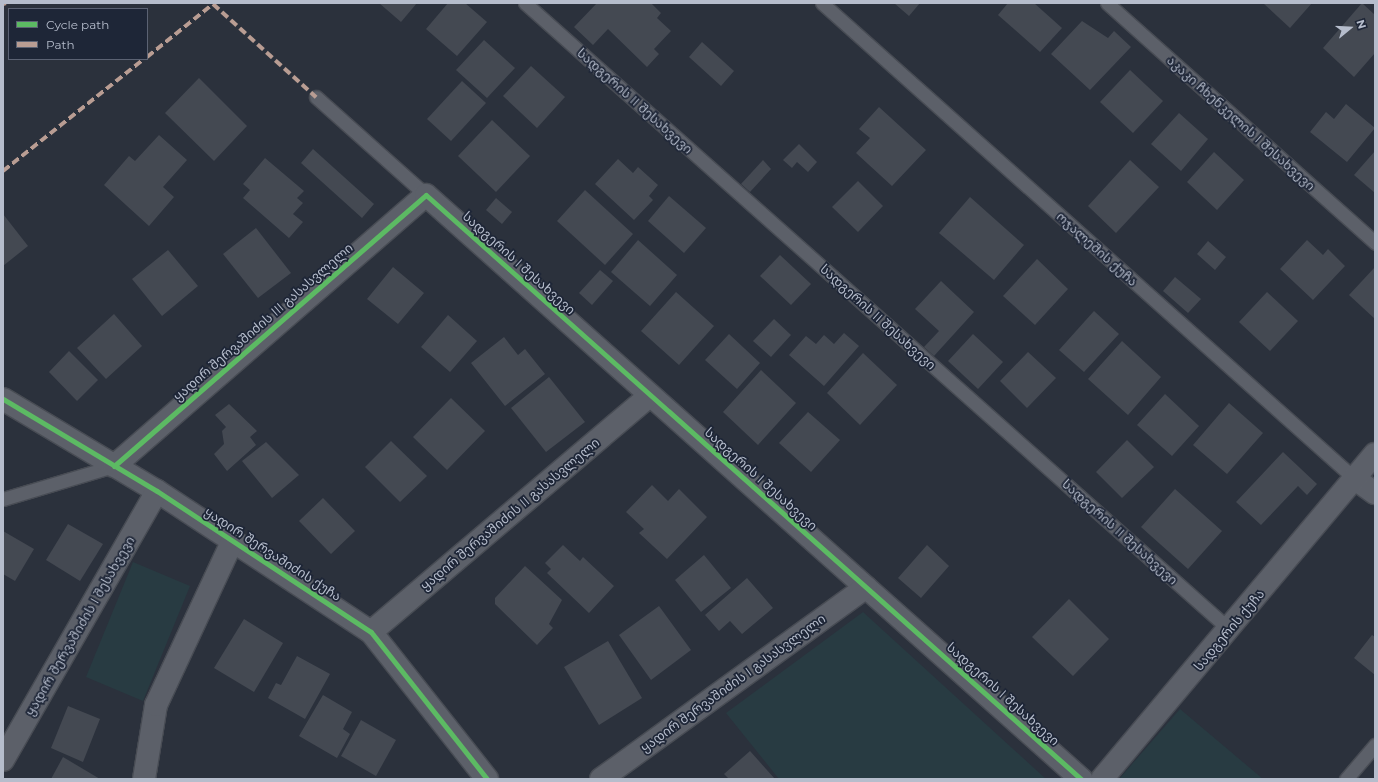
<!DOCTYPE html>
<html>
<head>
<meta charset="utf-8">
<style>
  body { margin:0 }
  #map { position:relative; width:1378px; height:782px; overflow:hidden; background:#2b313c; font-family:Montserrat,"Noto Sans Georgian",sans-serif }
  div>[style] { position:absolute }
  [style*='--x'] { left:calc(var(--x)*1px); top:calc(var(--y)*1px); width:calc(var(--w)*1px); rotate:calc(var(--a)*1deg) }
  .green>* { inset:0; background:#283b42 }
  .building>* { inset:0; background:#444952 }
  .roads { filter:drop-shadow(1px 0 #484c54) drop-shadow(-1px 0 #484c54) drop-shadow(0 1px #484c54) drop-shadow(0 -1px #484c54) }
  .service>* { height:13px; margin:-6.5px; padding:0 6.5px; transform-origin:6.5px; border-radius:6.5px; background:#5c6069 }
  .minor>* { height:22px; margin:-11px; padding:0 11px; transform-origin:11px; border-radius:11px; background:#5c6069 }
  .quiet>* { height:4px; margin-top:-2px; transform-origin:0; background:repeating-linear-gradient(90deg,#b99d93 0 8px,transparent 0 12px) }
  .cycleway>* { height:5px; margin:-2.5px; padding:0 2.5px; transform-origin:2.5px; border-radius:2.5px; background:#5cba63 }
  span { translate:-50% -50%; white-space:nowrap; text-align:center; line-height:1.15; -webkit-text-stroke:3.5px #1e2637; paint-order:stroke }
  .street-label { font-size:13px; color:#b6bdcc }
  .frame { position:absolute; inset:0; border:4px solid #b6bdcc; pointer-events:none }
  .legend { position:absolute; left:8px; top:8px; width:140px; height:52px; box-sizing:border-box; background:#1e2637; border:1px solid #5b6273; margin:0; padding:5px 7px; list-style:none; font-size:12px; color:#b6bdcc }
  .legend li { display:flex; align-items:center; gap:8px; height:20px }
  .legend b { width:20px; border:1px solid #5b6273 }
  .north { position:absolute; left:1330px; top:8px; width:40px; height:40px; -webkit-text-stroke:3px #1e2637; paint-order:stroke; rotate:72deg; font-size:11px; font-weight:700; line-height:16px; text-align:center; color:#b6bdcc }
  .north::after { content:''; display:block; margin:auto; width:14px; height:18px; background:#b6bdcc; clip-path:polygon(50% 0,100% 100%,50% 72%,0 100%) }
</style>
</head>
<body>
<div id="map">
  <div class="green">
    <div style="clip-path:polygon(133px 562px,190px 586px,143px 701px,86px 677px)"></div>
    <div style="clip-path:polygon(863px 612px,1046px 779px,779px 779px,726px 713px)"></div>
    <div style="clip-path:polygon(1180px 709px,1263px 779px,1119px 779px)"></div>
  </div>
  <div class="building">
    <div style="clip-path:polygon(379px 3px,417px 3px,401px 22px)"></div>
    <div style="clip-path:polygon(448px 3px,465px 3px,487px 22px,457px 56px,426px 29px)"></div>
    <div style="clip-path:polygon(597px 3px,651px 3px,661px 13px,657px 18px,671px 31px,654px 49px,659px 54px,647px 67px,608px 29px,593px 45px,574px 27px)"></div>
    <div style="clip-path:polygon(894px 3px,920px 3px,909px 16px)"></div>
    <div style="clip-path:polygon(1008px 3px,1034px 3px,1062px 28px,1040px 52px,998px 15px)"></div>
    <div style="clip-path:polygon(1263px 3px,1312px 3px,1290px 28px)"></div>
    <div style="clip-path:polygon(1362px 3px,1375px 15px,1375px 53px,1354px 77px,1323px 48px)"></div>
    <div style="clip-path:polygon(1082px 21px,1108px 38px,1114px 31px,1131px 47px,1090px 90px,1051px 54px)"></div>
    <div style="clip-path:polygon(484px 40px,515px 68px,487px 98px,456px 70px)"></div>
    <div style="clip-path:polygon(702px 42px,734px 71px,721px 86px,689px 57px)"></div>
    <div style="clip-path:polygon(531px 66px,565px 97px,537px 128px,503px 96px)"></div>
    <div style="clip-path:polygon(1130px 70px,1163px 101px,1133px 133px,1100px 102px)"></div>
    <div style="clip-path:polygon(199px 78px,247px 126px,214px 161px,165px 113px)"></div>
    <div style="clip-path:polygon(462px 81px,486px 103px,451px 141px,427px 119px)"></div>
    <div style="clip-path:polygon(1346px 104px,1375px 128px,1347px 162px,1310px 132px,1326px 112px,1334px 119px)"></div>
    <div style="clip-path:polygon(879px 107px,926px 150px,892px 186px,856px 153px,870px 138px,859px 129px)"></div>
    <div style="clip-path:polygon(1179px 113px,1208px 139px,1181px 171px,1151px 144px)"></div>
    <div style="clip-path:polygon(492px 120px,530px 156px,496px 192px,458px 156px)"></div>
    <div style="clip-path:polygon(159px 135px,187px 160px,163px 187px,174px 197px,149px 226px,104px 185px,129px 156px,135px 161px)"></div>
    <div style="clip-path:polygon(799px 144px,817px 162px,808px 172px,797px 162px,792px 168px,783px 160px)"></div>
    <div style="clip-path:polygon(313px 149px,374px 204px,362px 218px,301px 163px)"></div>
    <div style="clip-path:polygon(1375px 151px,1375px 193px,1354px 175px)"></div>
    <div style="clip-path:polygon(1214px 152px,1244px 180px,1217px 210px,1187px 182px)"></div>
    <div style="clip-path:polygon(265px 158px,304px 191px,297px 198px,303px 203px,293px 214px,303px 222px,289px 238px,243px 198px,250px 190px,243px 184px)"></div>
    <div style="clip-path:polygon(618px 159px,633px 173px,638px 167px,658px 185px,649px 196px,653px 200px,634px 220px,595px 184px)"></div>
    <div style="clip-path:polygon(763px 160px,771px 169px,750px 192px,741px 184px)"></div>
    <div style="clip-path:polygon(1130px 160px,1159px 187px,1116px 233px,1088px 206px)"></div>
    <div style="clip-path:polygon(858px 181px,883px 206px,858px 232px,832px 207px)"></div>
    <div style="clip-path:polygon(585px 190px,633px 234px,605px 265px,557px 221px)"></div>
    <div style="clip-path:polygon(669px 196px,706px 228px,684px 253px,648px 221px)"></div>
    <div style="clip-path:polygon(970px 197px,1024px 245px,994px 280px,939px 233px)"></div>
    <div style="clip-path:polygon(496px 198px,512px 212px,502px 224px,486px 210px)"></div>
    <div style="clip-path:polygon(3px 214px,28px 246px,3px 266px)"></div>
    <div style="clip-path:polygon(256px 228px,291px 273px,258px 298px,223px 254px)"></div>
    <div style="clip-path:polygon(638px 240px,677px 275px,650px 306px,611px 272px)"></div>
    <div style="clip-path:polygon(1307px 240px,1323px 255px,1328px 249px,1345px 266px,1313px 300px,1280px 269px)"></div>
    <div style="clip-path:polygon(1208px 241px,1226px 257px,1215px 270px,1197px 254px)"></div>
    <div style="clip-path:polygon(168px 250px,198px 286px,162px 316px,132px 279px)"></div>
    <div style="clip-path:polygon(780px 255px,811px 284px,791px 305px,760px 276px)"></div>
    <div style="clip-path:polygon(1037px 259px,1068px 289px,1035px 325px,1003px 296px)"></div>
    <div style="clip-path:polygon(393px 267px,424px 293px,398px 324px,367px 299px)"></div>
    <div style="clip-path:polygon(1375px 267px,1375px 319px,1349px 295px)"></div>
    <div style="clip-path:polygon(600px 270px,613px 281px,592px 305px,579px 293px)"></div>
    <div style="clip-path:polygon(1175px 277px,1201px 299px,1188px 313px,1163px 291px)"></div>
    <div style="clip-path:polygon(941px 281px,974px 312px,934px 356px,924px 347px,939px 331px,915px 309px)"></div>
    <div style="clip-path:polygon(676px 292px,714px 326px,679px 365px,641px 331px)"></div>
    <div style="clip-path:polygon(1267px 292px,1298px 321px,1270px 351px,1239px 322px)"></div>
    <div style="clip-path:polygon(1094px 311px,1119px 334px,1084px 372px,1059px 350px)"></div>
    <div style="clip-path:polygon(114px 314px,142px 346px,106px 379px,77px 348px)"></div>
    <div style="clip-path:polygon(448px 315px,477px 341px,450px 372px,421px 347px)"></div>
    <div style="clip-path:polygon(774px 319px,791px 335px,771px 357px,753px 341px)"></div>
    <div style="clip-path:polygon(844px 333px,859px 346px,824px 386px,789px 355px,806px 336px,816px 344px,824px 335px,834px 344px)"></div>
    <div style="clip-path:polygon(729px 334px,760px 363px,737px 389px,705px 360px)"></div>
    <div style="clip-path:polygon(973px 334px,1003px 362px,978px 389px,948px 361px)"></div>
    <div style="clip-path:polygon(504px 337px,518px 355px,525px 349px,545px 374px,505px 406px,471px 363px)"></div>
    <div style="clip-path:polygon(1122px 341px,1161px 377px,1128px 415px,1088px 379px)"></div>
    <div style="clip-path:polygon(69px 351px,98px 380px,77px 401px,49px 372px)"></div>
    <div style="clip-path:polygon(1028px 352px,1056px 378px,1027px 408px,1000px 381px)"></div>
    <div style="clip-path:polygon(863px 353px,897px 385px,860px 425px,827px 393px)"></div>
    <div style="clip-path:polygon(761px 370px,796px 403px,758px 445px,723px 412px)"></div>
    <div style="clip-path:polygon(549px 377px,585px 422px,546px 452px,511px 408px)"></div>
    <div style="clip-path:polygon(1165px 394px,1199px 426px,1172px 456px,1137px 425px)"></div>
    <div style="clip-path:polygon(451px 398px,485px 431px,447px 470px,413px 437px)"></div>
    <div style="clip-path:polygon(1229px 403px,1263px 433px,1227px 474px,1193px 445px)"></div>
    <div style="clip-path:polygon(229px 404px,257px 431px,250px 437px,256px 445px,227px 471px,214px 454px,224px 444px,222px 431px,226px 427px,215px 415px)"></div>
    <div style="clip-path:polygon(808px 412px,840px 440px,811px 472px,779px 443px)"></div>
    <div style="clip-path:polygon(1127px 440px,1154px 467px,1122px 498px,1096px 472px)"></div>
    <div style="clip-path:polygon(391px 441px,427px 476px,400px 502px,365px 467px)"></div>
    <div style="clip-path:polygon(266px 442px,299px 475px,272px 498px,242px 461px)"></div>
    <div style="clip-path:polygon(1283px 452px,1317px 484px,1307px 495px,1298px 486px,1261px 525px,1236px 502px)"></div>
    <div style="clip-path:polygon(652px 485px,668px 501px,679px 489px,707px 517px,667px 559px,639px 533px,644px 529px,626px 512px)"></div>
    <div style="clip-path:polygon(1175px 489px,1222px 531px,1188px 569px,1141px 527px)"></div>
    <div style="clip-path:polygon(323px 498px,355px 531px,331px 554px,299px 521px)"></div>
    <div style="clip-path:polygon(68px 524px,103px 544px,80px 581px,46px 560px)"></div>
    <div style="clip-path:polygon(3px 531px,34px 549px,15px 581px,3px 574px)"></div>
    <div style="clip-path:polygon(563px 545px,580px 561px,583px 557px,614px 586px,589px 613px,547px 573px,551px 569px,545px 563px)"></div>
    <div style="clip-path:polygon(927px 545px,949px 566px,921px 598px,898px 578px)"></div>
    <div style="clip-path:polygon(704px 555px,731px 588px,701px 612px,675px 580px)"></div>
    <div style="clip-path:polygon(525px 566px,562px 600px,549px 624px,553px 628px,537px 645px,495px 604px,495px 598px)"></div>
    <div style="clip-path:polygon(747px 578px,773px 608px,742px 634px,730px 621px,719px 631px,705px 615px)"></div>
    <div style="clip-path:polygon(1069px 599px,1109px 639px,1073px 676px,1032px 637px)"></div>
    <div style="clip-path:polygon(659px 606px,691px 650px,651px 680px,619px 635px)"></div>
    <div style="clip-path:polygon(244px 619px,283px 643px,254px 692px,214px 668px)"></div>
    <div style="clip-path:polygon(1372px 635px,1375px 637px,1375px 675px,1354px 658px)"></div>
    <div style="clip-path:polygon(608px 641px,642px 698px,599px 725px,564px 667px)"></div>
    <div style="clip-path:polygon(297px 656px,330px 674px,305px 719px,268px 698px,276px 683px,281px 685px)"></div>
    <div style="clip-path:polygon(323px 695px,352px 712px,343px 729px,350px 734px,337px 758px,299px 736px)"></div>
    <div style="clip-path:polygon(68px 706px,100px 719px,83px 762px,51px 748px)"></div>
    <div style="clip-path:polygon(361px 720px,396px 740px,376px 776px,341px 756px)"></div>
    <div style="clip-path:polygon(750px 751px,775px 779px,729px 779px,724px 774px)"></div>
    <div style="clip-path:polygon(63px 757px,100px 779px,51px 779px)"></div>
  </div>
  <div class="roads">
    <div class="service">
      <div style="--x:525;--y:3;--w:943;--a:41.65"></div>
      <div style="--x:822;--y:3;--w:713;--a:41.76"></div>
      <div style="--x:1107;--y:3;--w:360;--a:41.8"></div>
      <div style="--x:316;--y:97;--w:147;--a:41.7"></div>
      <div style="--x:3;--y:499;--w:116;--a:-16.6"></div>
      <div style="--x:1346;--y:779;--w:45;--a:-49.5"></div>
    </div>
    <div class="minor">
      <div style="--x:3;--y:399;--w:179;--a:30.9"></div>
      <div style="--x:157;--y:491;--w:256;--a:33.4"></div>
      <div style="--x:371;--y:632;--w:187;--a:51.7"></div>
      <div style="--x:114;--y:466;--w:413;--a:-41"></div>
      <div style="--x:426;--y:195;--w:878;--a:41.72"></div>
      <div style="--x:1354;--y:478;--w:26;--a:36"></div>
      <div style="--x:371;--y:632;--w:366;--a:-40.3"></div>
      <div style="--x:3;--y:760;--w:310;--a:-60.2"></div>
      <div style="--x:144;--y:779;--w:75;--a:-80.8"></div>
      <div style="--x:156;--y:705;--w:182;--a:-65"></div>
      <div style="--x:601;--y:779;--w:327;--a:-35.9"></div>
      <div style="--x:1102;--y:779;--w:424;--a:-50"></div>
    </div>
  </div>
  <div class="quiet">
    <div style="--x:3;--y:4;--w:3;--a:-18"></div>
    <div style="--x:147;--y:57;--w:85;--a:-38.8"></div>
    <div style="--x:213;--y:4;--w:139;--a:42.1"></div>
    <div style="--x:3;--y:171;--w:180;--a:-38.5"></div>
  </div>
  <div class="cycleway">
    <div style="--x:3;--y:399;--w:179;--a:30.9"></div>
    <div style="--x:157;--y:491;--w:256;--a:33.4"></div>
    <div style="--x:371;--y:632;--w:187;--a:51.7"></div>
    <div style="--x:114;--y:466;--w:413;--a:-41"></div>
    <div style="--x:426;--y:195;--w:878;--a:41.72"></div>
  </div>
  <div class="street-label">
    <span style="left:635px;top:101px;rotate:42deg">სადგერის II შესახვევი</span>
    <span style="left:1241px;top:123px;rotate:42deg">აკაკი ჩხენკელის I შესახვევი</span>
    <span style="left:1097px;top:249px;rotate:42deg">ოჯალეშის ქუჩა</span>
    <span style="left:519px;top:263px;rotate:42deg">სადგერის I შესახვევი</span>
    <span style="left:878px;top:317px;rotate:42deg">სადგერის II შესახვევი</span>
    <span style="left:263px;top:322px;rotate:-41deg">ყადირ შერვაშიძის III გასასვლელი</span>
    <span style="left:761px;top:479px;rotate:42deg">სადგერის I შესახვევი</span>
    <span style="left:510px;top:514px;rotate:-40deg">ყადირ შერვაშიძის II გასასვლელი</span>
    <span style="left:1120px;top:532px;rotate:42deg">სადგერის II შესახვევი</span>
    <span style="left:273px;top:554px;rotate:33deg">ყადირ შერვაშიძის ქუჩა</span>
    <span style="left:80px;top:626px;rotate:-60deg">ყადირ შერვაშიძის I შესახვევი</span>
    <span style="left:1229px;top:630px;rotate:-50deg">სადგერის ქუჩა</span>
    <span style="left:733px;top:683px;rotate:-36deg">ყადირ შერვაშიძის I გასასვლელი</span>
    <span style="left:1003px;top:694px;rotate:42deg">სადგერის I შესახვევი</span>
  </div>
  <div class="frame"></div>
  <ul class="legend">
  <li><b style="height:5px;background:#5cba63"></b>Cycle path</li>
  <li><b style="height:5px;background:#b99d93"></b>Path</li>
  </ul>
  <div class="north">N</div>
</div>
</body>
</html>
